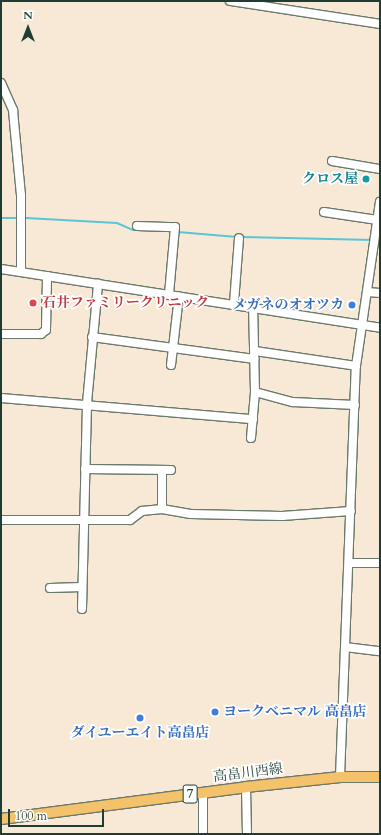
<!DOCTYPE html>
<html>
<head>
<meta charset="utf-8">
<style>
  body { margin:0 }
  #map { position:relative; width:381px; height:835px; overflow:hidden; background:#f7e9d5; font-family:Cardo,"Noto Serif JP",serif }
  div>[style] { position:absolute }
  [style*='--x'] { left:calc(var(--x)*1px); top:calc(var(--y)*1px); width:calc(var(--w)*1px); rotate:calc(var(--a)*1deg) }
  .stream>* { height:2px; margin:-1px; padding:0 1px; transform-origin:1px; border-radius:1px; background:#5bc5d6 }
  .roads { filter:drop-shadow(1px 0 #6b796c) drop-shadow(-1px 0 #6b796c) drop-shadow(0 1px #6b796c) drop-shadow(0 -1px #6b796c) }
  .minor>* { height:8px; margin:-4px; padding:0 4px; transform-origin:4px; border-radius:4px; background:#fff }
  .major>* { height:10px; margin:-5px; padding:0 5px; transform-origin:5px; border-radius:5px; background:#f3c26a }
  .dots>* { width:11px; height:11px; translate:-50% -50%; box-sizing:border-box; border:2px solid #fff; border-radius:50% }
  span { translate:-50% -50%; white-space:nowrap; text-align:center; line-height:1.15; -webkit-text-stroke:3.5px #fff; paint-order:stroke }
  .shield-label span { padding:1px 3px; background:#fff; border:1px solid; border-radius:3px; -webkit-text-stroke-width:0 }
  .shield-label { font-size:13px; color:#1f3d34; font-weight:700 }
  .culture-label { font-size:14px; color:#0d838f; font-weight:700 }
  .right { translate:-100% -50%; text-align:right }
  .health-label { font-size:14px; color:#be3a42; font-weight:700 }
  .left { translate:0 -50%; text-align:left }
  .shop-label { font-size:14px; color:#366cbe; font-weight:700 }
  .street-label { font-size:14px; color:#1f3d34 }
  .frame { position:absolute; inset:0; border:2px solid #1f3d34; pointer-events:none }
  .north { position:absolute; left:8px; top:8px; width:40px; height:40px; -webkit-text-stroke:3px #fff; paint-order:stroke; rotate:0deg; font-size:11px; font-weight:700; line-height:16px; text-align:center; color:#1f3d34 }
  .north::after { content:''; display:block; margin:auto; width:14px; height:18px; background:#1f3d34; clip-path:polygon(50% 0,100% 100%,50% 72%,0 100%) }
  .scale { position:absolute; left:8px; top:809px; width:96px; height:18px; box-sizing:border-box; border:2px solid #1f3d34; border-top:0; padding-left:5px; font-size:12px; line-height:14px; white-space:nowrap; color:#1f3d34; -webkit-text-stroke:3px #fff; paint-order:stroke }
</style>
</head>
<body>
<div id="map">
  <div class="stream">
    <div style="--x:1;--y:218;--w:17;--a:0"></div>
    <div style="--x:26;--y:218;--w:91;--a:3.1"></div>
    <div style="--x:117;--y:223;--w:17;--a:24"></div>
    <div style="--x:133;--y:230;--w:22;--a:0"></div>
    <div style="--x:178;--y:232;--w:59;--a:4.8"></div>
    <div style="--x:241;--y:237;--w:132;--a:1.3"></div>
  </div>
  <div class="roads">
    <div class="minor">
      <div style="--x:230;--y:1;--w:152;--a:8.7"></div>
      <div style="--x:1;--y:83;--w:30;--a:66"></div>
      <div style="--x:13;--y:110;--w:22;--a:85"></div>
      <div style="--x:15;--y:132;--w:63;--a:84.6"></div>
      <div style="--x:21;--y:195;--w:76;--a:90"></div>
      <div style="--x:332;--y:161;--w:49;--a:9.5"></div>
      <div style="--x:324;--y:212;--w:54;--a:8.6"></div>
      <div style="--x:137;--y:226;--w:38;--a:2"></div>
      <div style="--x:175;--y:227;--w:67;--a:95.1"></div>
      <div style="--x:1;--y:269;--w:384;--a:8.8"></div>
      <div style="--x:367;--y:292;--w:13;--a:4"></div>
      <div style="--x:234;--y:303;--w:65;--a:-85.6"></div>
      <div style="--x:1;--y:334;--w:40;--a:0"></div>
      <div style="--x:41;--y:334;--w:6;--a:-39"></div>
      <div style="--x:46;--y:330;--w:54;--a:-88.9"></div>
      <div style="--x:92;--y:337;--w:164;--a:7.7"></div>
      <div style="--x:255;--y:351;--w:102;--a:8.4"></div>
      <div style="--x:171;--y:365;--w:69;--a:-83.4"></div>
      <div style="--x:255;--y:392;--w:39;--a:15"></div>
      <div style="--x:293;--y:402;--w:62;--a:2.8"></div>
      <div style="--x:1;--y:398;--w:253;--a:4.8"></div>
      <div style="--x:251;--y:438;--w:46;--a:-85"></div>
      <div style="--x:255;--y:392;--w:86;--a:-91.3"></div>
      <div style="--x:85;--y:469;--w:86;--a:0.7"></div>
      <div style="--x:162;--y:470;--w:39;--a:90"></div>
      <div style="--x:1;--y:520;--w:129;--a:0"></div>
      <div style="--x:130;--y:520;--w:15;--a:-37"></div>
      <div style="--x:142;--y:511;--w:20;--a:-6"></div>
      <div style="--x:162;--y:509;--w:29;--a:10"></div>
      <div style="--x:191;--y:514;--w:91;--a:1.3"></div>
      <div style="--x:282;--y:516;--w:69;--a:-4.1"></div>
      <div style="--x:349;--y:563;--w:31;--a:0"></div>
      <div style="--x:50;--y:588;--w:32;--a:-2"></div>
      <div style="--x:82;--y:609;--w:206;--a:-88.6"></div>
      <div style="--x:87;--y:403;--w:120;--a:-84.7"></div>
      <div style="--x:345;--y:647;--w:35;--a:7"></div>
      <div style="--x:340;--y:777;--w:411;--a:-87.8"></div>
      <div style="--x:356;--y:366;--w:166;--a:-81.7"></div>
      <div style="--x:246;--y:787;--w:47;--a:88.8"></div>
      <div style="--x:203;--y:793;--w:41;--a:90"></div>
    </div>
    <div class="major">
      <div style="--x:1;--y:819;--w:247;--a:-7.4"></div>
      <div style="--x:246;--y:787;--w:95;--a:-6.1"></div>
      <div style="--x:340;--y:777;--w:40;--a:0"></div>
    </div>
  </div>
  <div class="dots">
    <div style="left:366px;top:179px;background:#0f9aa8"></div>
    <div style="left:33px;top:303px;background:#e0444e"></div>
    <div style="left:352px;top:305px;background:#3f7fe0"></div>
    <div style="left:215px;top:712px;background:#3f7fe0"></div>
    <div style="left:140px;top:718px;background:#3f7fe0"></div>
  </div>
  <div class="shield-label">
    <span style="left:190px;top:794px">7</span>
  </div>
  <div class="culture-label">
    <span class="right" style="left:358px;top:179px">クロス屋</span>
  </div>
  <div class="health-label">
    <span class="left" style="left:42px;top:303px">石井ファミリークリニック</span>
  </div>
  <div class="shop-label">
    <span class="right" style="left:344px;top:305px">メガネのオオツカ</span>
    <span class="left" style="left:223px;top:712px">ヨークベニマル 高畠店</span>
    <span style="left:140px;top:733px">ダイユーエイト高畠店</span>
  </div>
  <div class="street-label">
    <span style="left:248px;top:773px;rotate:-7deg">高畠川西線</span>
  </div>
  <div class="frame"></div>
  <div class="north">N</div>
  <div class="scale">100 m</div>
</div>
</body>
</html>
